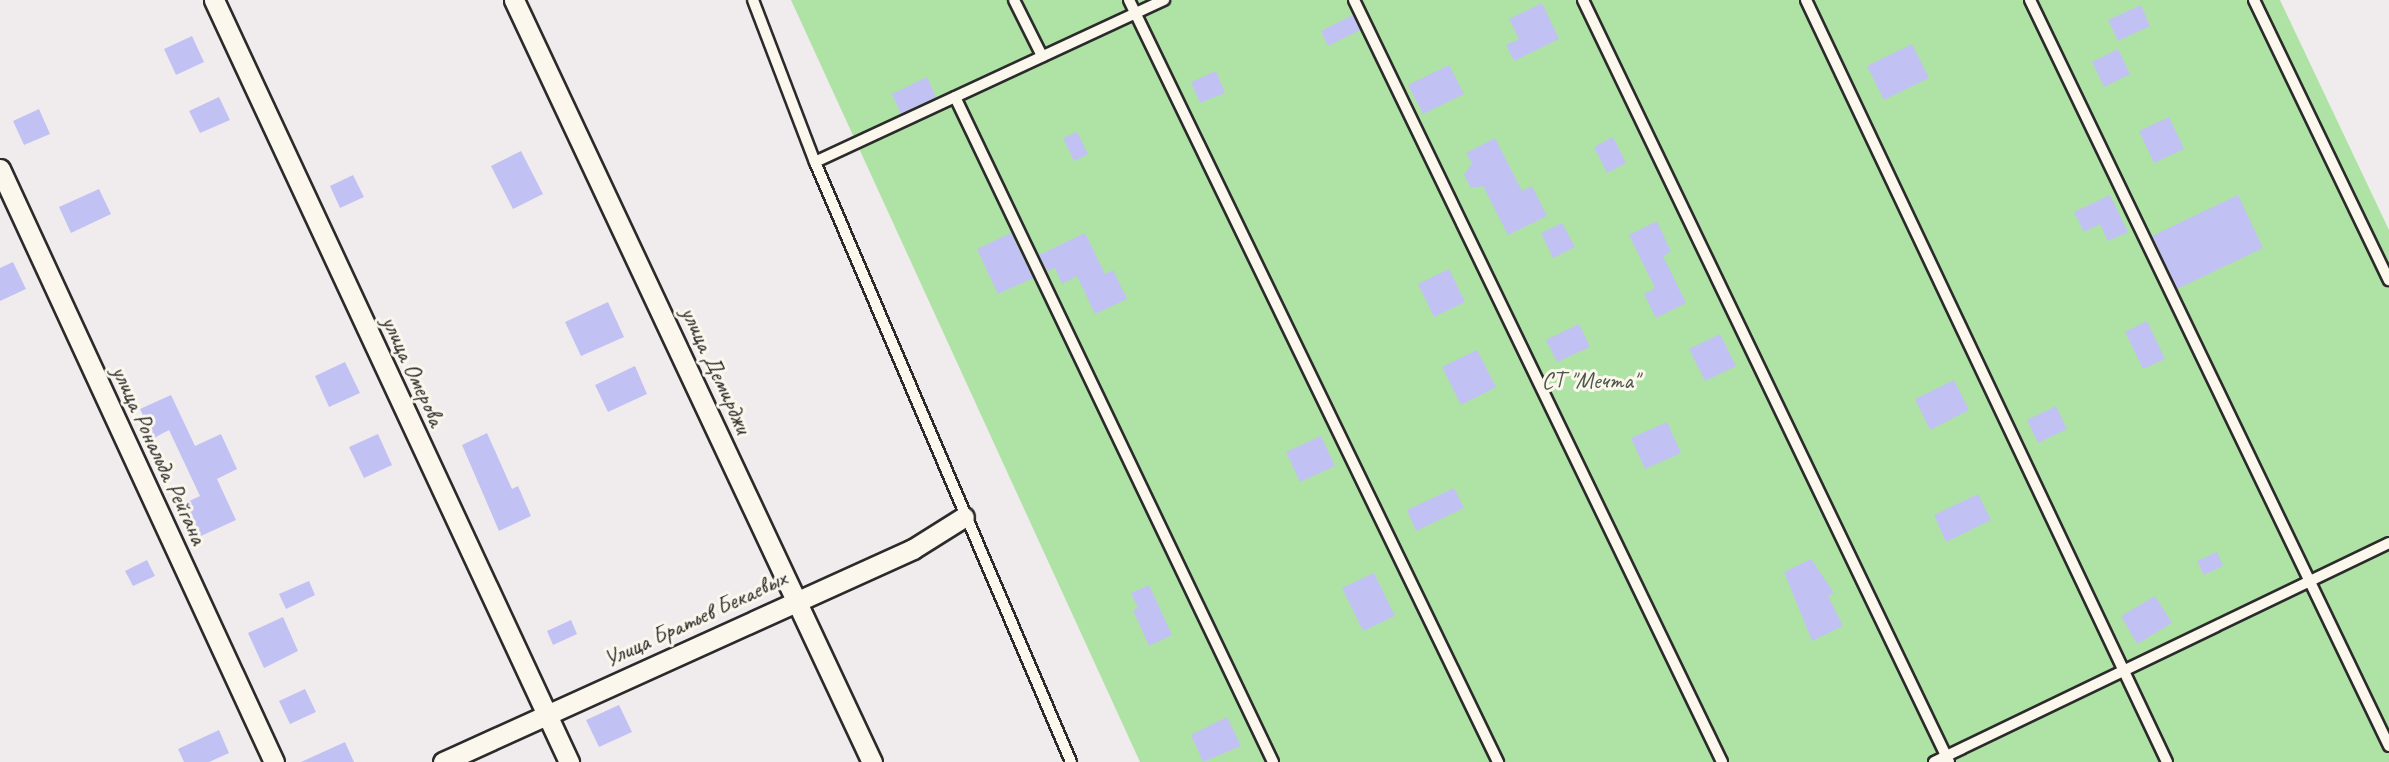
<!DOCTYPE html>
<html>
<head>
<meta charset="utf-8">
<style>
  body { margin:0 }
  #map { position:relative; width:2389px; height:762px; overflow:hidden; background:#f0eced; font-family:Caveat,sans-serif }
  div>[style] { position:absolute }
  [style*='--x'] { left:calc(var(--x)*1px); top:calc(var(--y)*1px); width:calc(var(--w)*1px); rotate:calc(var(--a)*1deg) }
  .green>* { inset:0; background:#afe3a5 }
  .building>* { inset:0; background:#c2c1f3 }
  .roads { filter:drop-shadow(2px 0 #2b2b2b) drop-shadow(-2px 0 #2b2b2b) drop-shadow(0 2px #2b2b2b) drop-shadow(0 -2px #2b2b2b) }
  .lane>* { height:10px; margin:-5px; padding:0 5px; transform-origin:5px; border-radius:5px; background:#fbf7ec }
  .street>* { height:19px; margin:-9.5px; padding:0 9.5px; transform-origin:9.5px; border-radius:9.5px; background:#fbf7ec }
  span { translate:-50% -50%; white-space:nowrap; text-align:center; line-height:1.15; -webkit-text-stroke:6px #fbf7ec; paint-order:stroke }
  .street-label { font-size:24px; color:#2b2b2b }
  .park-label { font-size:24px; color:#4c594a }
</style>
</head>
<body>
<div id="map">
  <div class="green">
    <div style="clip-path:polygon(791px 0,2280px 0,2389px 230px,2389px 762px,1140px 762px)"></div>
  </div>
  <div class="building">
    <div style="clip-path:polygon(1542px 3px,1559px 39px,1514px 61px,1506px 45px,1519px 39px,1509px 19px)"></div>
    <div style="clip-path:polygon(2141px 5px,2150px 26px,2118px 41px,2108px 20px)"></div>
    <div style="clip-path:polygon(1353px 15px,1360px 30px,1328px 46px,1321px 31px)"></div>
    <div style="clip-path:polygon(192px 36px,204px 62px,176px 75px,164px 49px)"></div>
    <div style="clip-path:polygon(1912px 44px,1929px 78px,1884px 100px,1867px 66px)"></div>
    <div style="clip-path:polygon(2118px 49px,2130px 74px,2104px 87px,2092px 62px)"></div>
    <div style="clip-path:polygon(1449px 65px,1464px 94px,1423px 114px,1408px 85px)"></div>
    <div style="clip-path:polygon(1216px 71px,1225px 93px,1200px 103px,1191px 82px)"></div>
    <div style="clip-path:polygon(927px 77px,936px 97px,901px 114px,892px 94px)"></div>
    <div style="clip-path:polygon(219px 97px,230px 120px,200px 133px,189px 111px)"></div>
    <div style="clip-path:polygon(39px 109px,50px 134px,24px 145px,13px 121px)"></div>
    <div style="clip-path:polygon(2169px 117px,2184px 149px,2154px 163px,2139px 131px)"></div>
    <div style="clip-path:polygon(1077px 132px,1088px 154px,1074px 161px,1063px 138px)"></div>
    <div style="clip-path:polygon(1613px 137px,1626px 163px,1607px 173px,1594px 147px)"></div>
    <div style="clip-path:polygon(1495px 138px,1522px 191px,1532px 186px,1547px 216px,1508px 235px,1483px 186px,1471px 188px,1464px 175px,1472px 163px,1466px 153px)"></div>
    <div style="clip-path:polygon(521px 151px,543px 194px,513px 209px,491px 166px)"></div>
    <div style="clip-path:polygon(353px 175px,364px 197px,340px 208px,330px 186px)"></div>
    <div style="clip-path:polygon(99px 189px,111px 214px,71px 233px,59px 207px)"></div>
    <div style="clip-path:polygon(2110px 195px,2128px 232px,2108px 241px,2100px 224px,2084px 232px,2074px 212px)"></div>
    <div style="clip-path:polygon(2238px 195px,2263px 248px,2177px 289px,2152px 236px)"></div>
    <div style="clip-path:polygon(1657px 221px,1671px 252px,1663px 256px,1686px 303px,1656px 318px,1644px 294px,1655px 288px,1629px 235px)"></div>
    <div style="clip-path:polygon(1562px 223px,1575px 247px,1553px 258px,1541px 233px)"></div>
    <div style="clip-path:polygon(1011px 233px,1033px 278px,998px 294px,977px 249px)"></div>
    <div style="clip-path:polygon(1085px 233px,1105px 274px,1113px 270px,1127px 299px,1095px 314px,1077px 276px,1062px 284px,1055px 268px,1047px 271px,1039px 255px)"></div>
    <div style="clip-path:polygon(13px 262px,26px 289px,0 301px,0 268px)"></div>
    <div style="clip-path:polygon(1449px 269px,1465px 302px,1434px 317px,1418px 284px)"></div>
    <div style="clip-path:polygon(608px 302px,624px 337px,581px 356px,565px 322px)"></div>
    <div style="clip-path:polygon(2147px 321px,2165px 359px,2143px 369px,2125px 332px)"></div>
    <div style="clip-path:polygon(1579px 324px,1590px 347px,1557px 362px,1546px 340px)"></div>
    <div style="clip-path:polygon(1720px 334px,1736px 366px,1705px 381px,1689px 349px)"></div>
    <div style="clip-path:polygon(1477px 350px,1496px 387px,1461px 405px,1442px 367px)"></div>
    <div style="clip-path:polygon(345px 362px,360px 393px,329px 407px,315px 376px)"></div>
    <div style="clip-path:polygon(635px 366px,647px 394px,608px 412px,595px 385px)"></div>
    <div style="clip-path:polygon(1954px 380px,1969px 410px,1930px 430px,1915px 399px)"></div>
    <div style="clip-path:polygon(171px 395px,195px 446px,221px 434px,237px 469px,217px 479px,236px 520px,201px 536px,185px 503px,200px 496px,169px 430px,154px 438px,140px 409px)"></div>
    <div style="clip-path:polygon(2056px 406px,2067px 429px,2038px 443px,2027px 420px)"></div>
    <div style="clip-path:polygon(1667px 422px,1681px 453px,1645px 469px,1631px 438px)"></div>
    <div style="clip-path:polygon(487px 433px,512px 489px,518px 486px,531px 516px,499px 531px,462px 445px)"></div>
    <div style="clip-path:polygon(378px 434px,392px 465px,364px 478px,349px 447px)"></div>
    <div style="clip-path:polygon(1321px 436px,1335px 466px,1300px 482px,1286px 452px)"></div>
    <div style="clip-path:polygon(1454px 488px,1464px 508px,1416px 531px,1407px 510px)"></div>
    <div style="clip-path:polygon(1978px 494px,1991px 520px,1946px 542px,1934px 515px)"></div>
    <div style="clip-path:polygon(2217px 552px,2223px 566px,2204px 575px,2197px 561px)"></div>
    <div style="clip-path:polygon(1811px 559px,1834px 593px,1828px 596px,1843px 626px,1812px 641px,1784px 572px)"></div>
    <div style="clip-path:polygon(147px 560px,155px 576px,133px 586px,125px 571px)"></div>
    <div style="clip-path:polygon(1374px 573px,1395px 616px,1363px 631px,1342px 588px)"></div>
    <div style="clip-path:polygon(309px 581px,315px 595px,286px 609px,279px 594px)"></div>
    <div style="clip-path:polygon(1149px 585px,1172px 635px,1149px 646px,1133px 610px,1138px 608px,1131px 593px)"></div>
    <div style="clip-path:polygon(2155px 596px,2172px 623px,2137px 644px,2121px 616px)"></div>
    <div style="clip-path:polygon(283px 617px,298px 651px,264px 668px,248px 633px)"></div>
    <div style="clip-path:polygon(571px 620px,577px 634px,553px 645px,547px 631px)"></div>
    <div style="clip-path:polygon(305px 689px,316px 712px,290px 724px,279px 701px)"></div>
    <div style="clip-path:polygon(619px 705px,632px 732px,599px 747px,586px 720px)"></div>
    <div style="clip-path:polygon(1227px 717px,1241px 746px,1203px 762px,1191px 735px)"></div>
    <div style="clip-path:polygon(219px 730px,229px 753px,209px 762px,184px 762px,178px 749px)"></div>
    <div style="clip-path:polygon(345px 742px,354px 762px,301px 762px)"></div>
  </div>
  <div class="roads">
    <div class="lane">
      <div style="--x:753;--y:0;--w:173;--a:69.1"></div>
      <div style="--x:815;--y:162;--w:652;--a:66.89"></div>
      <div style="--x:1014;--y:0;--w:63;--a:63.4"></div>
      <div style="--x:1129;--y:0;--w:847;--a:64.16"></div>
      <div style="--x:1354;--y:0;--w:846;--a:64.22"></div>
      <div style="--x:1583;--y:0;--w:845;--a:64.34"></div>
      <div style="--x:1806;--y:0;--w:843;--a:64.65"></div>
      <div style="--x:2030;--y:0;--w:828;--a:64.3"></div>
      <div style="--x:2254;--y:0;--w:311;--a:64.3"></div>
      <div style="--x:955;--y:97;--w:737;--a:64.44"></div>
      <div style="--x:815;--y:162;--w:385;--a:-24.9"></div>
      <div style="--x:1934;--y:762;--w:505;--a:-25.7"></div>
    </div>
    <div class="street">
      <div style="--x:214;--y:0;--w:841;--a:65.02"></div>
      <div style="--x:514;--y:0;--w:842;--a:64.84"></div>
      <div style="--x:0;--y:169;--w:653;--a:65.2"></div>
      <div style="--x:443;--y:762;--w:516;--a:-24.38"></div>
      <div style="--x:913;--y:549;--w:60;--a:-32.1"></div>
    </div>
  </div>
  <div class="street-label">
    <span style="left:716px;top:370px;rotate:65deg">улица Демирджи</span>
    <span style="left:413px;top:371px;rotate:65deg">улица Омерова</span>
    <span style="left:159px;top:455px;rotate:65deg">улица Рональда Рейгана</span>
    <span style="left:695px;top:619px;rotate:-25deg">Улица Братьев Бекаевых</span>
  </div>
  <div class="park-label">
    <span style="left:1590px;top:381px">СТ "Мечта"</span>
  </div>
</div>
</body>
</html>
